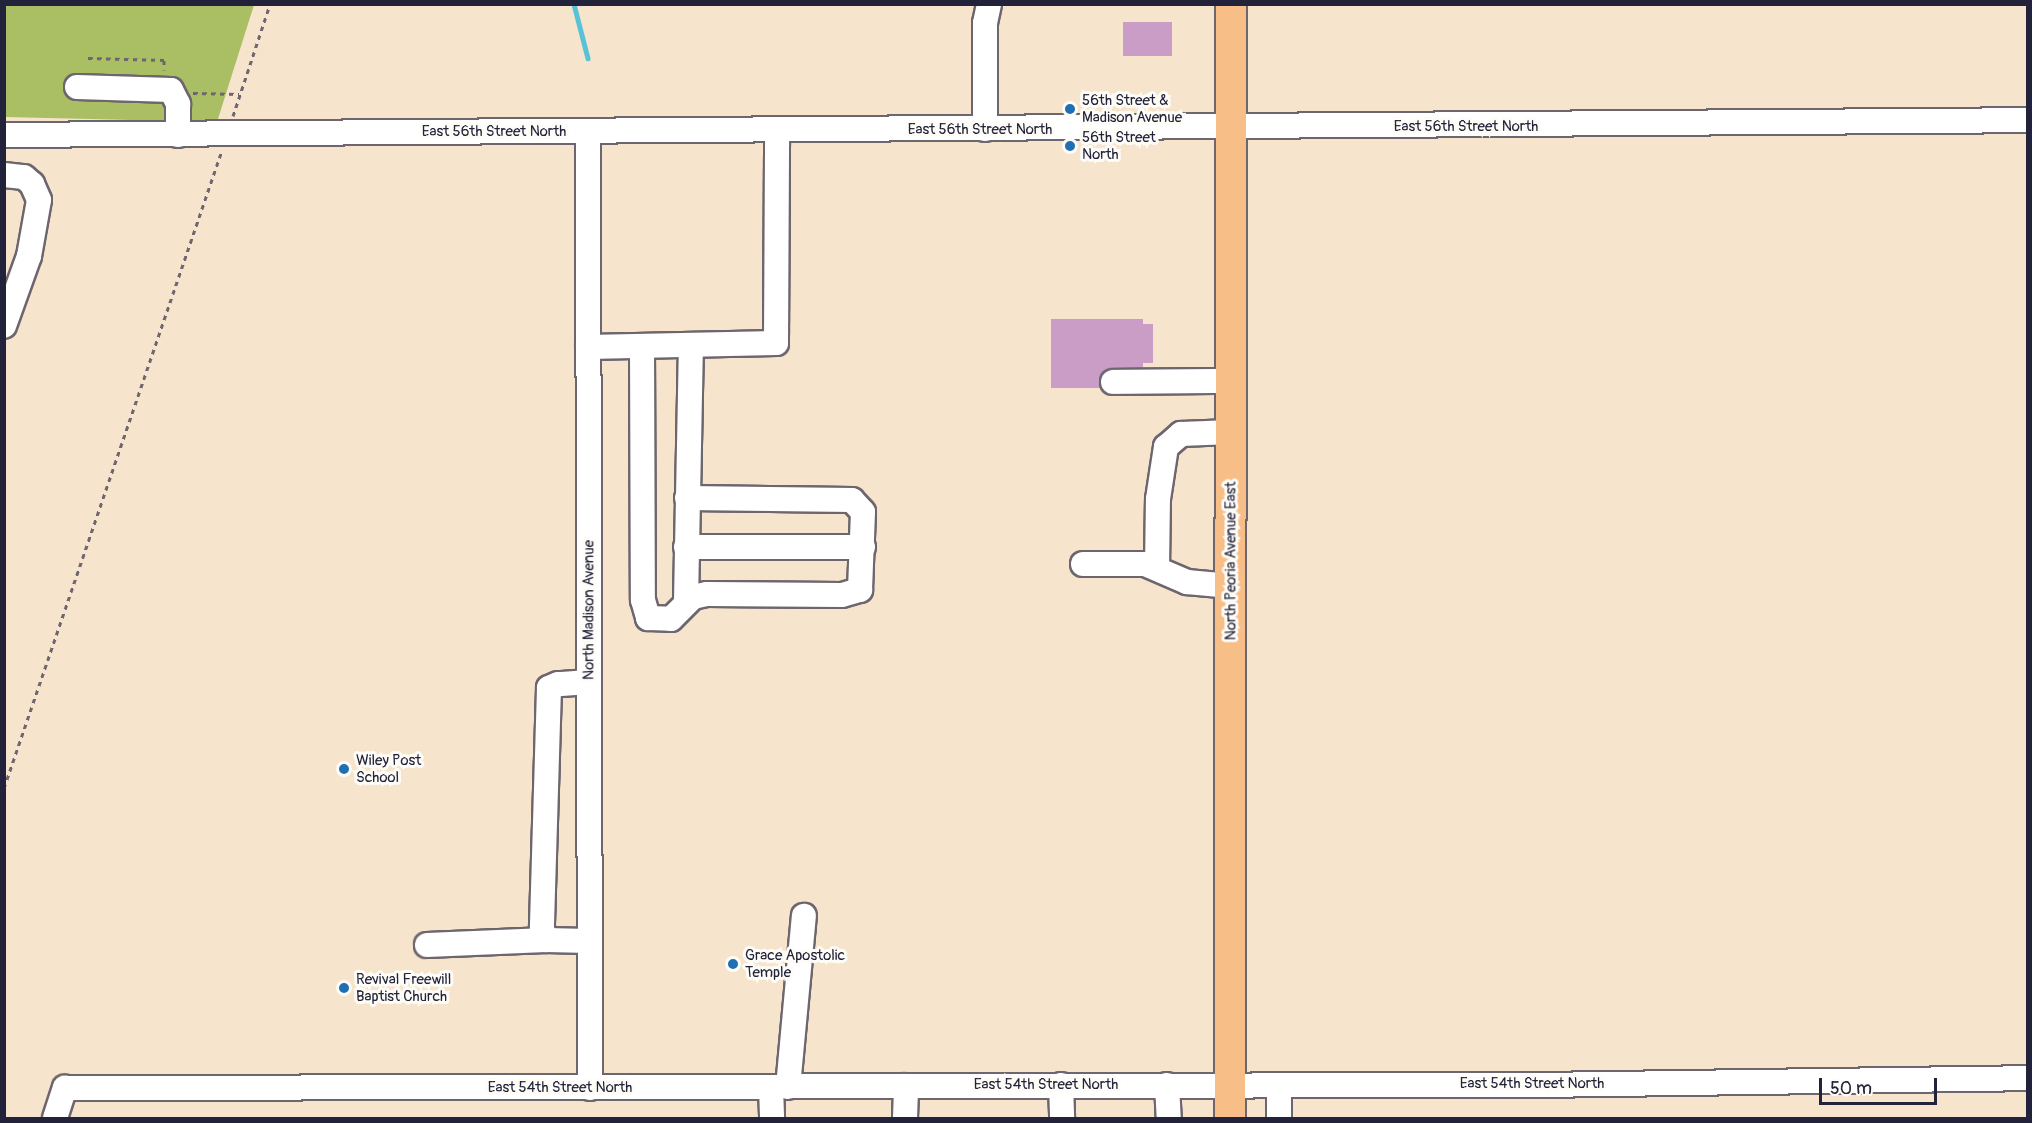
<!DOCTYPE html>
<html>
<head>
<meta charset="utf-8">
<style>
  body { margin:0 }
  #map { position:relative; width:2032px; height:1123px; overflow:hidden; background:#f7e4cd; font-family:Pangolin,sans-serif }
  div>[style] { position:absolute }
  [style*='--x'] { left:calc(var(--x)*1px); top:calc(var(--y)*1px); width:calc(var(--w)*1px); rotate:calc(var(--a)*1deg) }
  .green>* { inset:0; background:#aabf64 }
  .stream>* { height:4.5px; margin:-2.25px; padding:0 2.25px; transform-origin:2.25px; border-radius:2.25px; background:#5ac2d7 }
  .building>* { inset:0; background:#ca9dc6 }
  .path>* { height:3px; margin-top:-1.5px; transform-origin:0; background:repeating-linear-gradient(90deg,#6d666e 0 4.5px,transparent 0 9px) }
  .roads { filter:drop-shadow(2px 0 #6d666e) drop-shadow(-2px 0 #6d666e) drop-shadow(0 2px #6d666e) drop-shadow(0 -2px #6d666e) }
  .minor>* { height:24px; margin:-12px; padding:0 12px; transform-origin:12px; border-radius:12px; background:#fff }
  .major>* { height:30px; margin:-15px; padding:0 15px; transform-origin:15px; border-radius:15px; background:#f7be87 }
  .dots>* { width:16px; height:16px; translate:-50% -50%; box-sizing:border-box; border:3px solid #fdfcf7; border-radius:50% }
  span { translate:-50% -50%; white-space:nowrap; text-align:center; line-height:1.15; -webkit-text-stroke:6px #fdfcf7; paint-order:stroke }
  .poi-label { font-size:15px; color:#22223b }
  .left { translate:0 -50%; text-align:left }
  .street-label { font-size:15px; color:#22223b }
  .frame { position:absolute; inset:0; border:6px solid #22223b; pointer-events:none }
  .scale { position:absolute; left:1819px; top:1078px; width:118px; height:27px; box-sizing:border-box; border:3px solid #22223b; border-top:0; padding-left:8px; font-size:18px; line-height:21px; white-space:nowrap; color:#22223b; -webkit-text-stroke:4px #fdfcf7; paint-order:stroke }
</style>
</head>
<body>
<div id="map">
  <div class="green">
    <div style="clip-path:polygon(5px 5px,254px 5px,217px 122px,5px 117px)"></div>
  </div>
  <div class="stream">
    <div style="--x:574;--y:4;--w:56;--a:75.5"></div>
  </div>
  <div class="building">
    <div style="clip-path:polygon(1123px 22px,1172px 22px,1172px 56px,1123px 56px)"></div>
    <div style="clip-path:polygon(1051px 319px,1143px 319px,1143px 324px,1153px 324px,1153px 363px,1143px 363px,1143px 368px,1105px 370px,1100px 376px,1100px 388px,1051px 388px)"></div>
  </div>
  <div class="path">
    <div style="--x:88;--y:58;--w:76;--a:1.5"></div>
    <div style="--x:164;--y:60;--w:10;--a:90"></div>
    <div style="--x:193;--y:93;--w:46;--a:1.2"></div>
    <div style="--x:233;--y:116;--w:118;--a:-71.7"></div>
    <div style="--x:4;--y:788;--w:671;--a:-71.13"></div>
  </div>
  <div class="roads">
    <div class="minor">
      <div style="--x:77;--y:87;--w:94;--a:1.8"></div>
      <div style="--x:171;--y:90;--w:16;--a:63"></div>
      <div style="--x:178;--y:104;--w:31;--a:90"></div>
      <div style="--x:985;--y:129;--w:106;--a:-90"></div>
      <div style="--x:985;--y:23;--w:19;--a:-78"></div>
      <div style="--x:588;--y:132;--w:956;--a:89.88"></div>
      <div style="--x:4;--y:135;--w:2024;--a:-0.42"></div>
      <div style="--x:4;--y:175;--w:20;--a:6"></div>
      <div style="--x:24;--y:177;--w:11;--a:41"></div>
      <div style="--x:32;--y:184;--w:17;--a:66"></div>
      <div style="--x:39;--y:200;--w:57;--a:100.1"></div>
      <div style="--x:29;--y:256;--w:74;--a:109.7"></div>
      <div style="--x:642;--y:346;--w:254;--a:89.8"></div>
      <div style="--x:643;--y:600;--w:19;--a:74"></div>
      <div style="--x:648;--y:618;--w:23;--a:2"></div>
      <div style="--x:671;--y:619;--w:31;--a:-45"></div>
      <div style="--x:693;--y:597;--w:14;--a:-12"></div>
      <div style="--x:707;--y:594;--w:135;--a:0.4"></div>
      <div style="--x:842;--y:595;--w:19;--a:-16"></div>
      <div style="--x:860;--y:590;--w:78;--a:-87.8"></div>
      <div style="--x:863;--y:512;--w:16;--a:-133"></div>
      <div style="--x:852;--y:500;--w:165;--a:-179.3"></div>
      <div style="--x:588;--y:347;--w:188;--a:-1.2"></div>
      <div style="--x:776;--y:343;--w:212;--a:-89.7"></div>
      <div style="--x:1113;--y:382;--w:118;--a:-0.5"></div>
      <div style="--x:686;--y:547;--w:177;--a:0"></div>
      <div style="--x:1083;--y:564;--w:62;--a:0"></div>
      <div style="--x:1145;--y:564;--w:46;--a:23.2"></div>
      <div style="--x:1187;--y:582;--w:44;--a:5.2"></div>
      <div style="--x:1157;--y:568;--w:69;--a:-89.2"></div>
      <div style="--x:1158;--y:499;--w:53;--a:-81.3"></div>
      <div style="--x:1166;--y:447;--w:20;--a:-41"></div>
      <div style="--x:1181;--y:434;--w:50;--a:-2.3"></div>
      <div style="--x:686;--y:602;--w:257;--a:-88.9"></div>
      <div style="--x:589;--y:682;--w:31;--a:176"></div>
      <div style="--x:558;--y:684;--w:10;--a:156"></div>
      <div style="--x:549;--y:688;--w:241;--a:91.7"></div>
      <div style="--x:542;--y:929;--w:12;--a:70"></div>
      <div style="--x:546;--y:940;--w:43;--a:1.3"></div>
      <div style="--x:427;--y:945;--w:119;--a:-2.4"></div>
      <div style="--x:1061;--y:1085;--w:33;--a:88"></div>
      <div style="--x:1167;--y:1085;--w:33;--a:87"></div>
      <div style="--x:771;--y:1087;--w:31;--a:88"></div>
      <div style="--x:788;--y:1087;--w:172;--a:-84.7"></div>
      <div style="--x:55;--y:1118;--w:32;--a:-72"></div>
      <div style="--x:65;--y:1088;--w:1473;--a:-0.12"></div>
      <div style="--x:1538;--y:1085;--w:490;--a:-0.8"></div>
      <div style="--x:905;--y:1118;--w:32;--a:-88"></div>
      <div style="--x:1279;--y:1118;--w:33;--a:-90"></div>
    </div>
    <div class="major">
      <div style="--x:1230;--y:1118;--w:1114;--a:-89.95"></div>
    </div>
  </div>
  <div class="dots">
    <div style="left:1070px;top:109px;background:#1f6fb2"></div>
    <div style="left:1070px;top:146px;background:#1f6fb2"></div>
    <div style="left:344px;top:769px;background:#1f6fb2"></div>
    <div style="left:733px;top:964px;background:#1f6fb2"></div>
    <div style="left:344px;top:988px;background:#1f6fb2"></div>
  </div>
  <div class="poi-label">
    <span class="left" style="left:1082px;top:109px">56th Street &amp;<br>Madison Avenue</span>
    <span class="left" style="left:1082px;top:146px">56th Street<br>North</span>
    <span class="left" style="left:356px;top:769px">Wiley Post<br>School</span>
    <span class="left" style="left:745px;top:964px">Grace Apostolic<br>Temple</span>
    <span class="left" style="left:356px;top:988px">Revival Freewill<br>Baptist Church</span>
  </div>
  <div class="street-label">
    <span style="left:1466px;top:127px">East 56th Street North</span>
    <span style="left:980px;top:130px">East 56th Street North</span>
    <span style="left:494px;top:132px">East 56th Street North</span>
    <span style="left:1231px;top:561px;rotate:-90deg">North Peoria Avenue East</span>
    <span style="left:589px;top:610px;rotate:-90deg">North Madison Avenue</span>
    <span style="left:1532px;top:1084px">East 54th Street North</span>
    <span style="left:1046px;top:1085px">East 54th Street North</span>
    <span style="left:560px;top:1088px">East 54th Street North</span>
  </div>
  <div class="frame"></div>
  <div class="scale">50 m</div>
</div>
</body>
</html>
